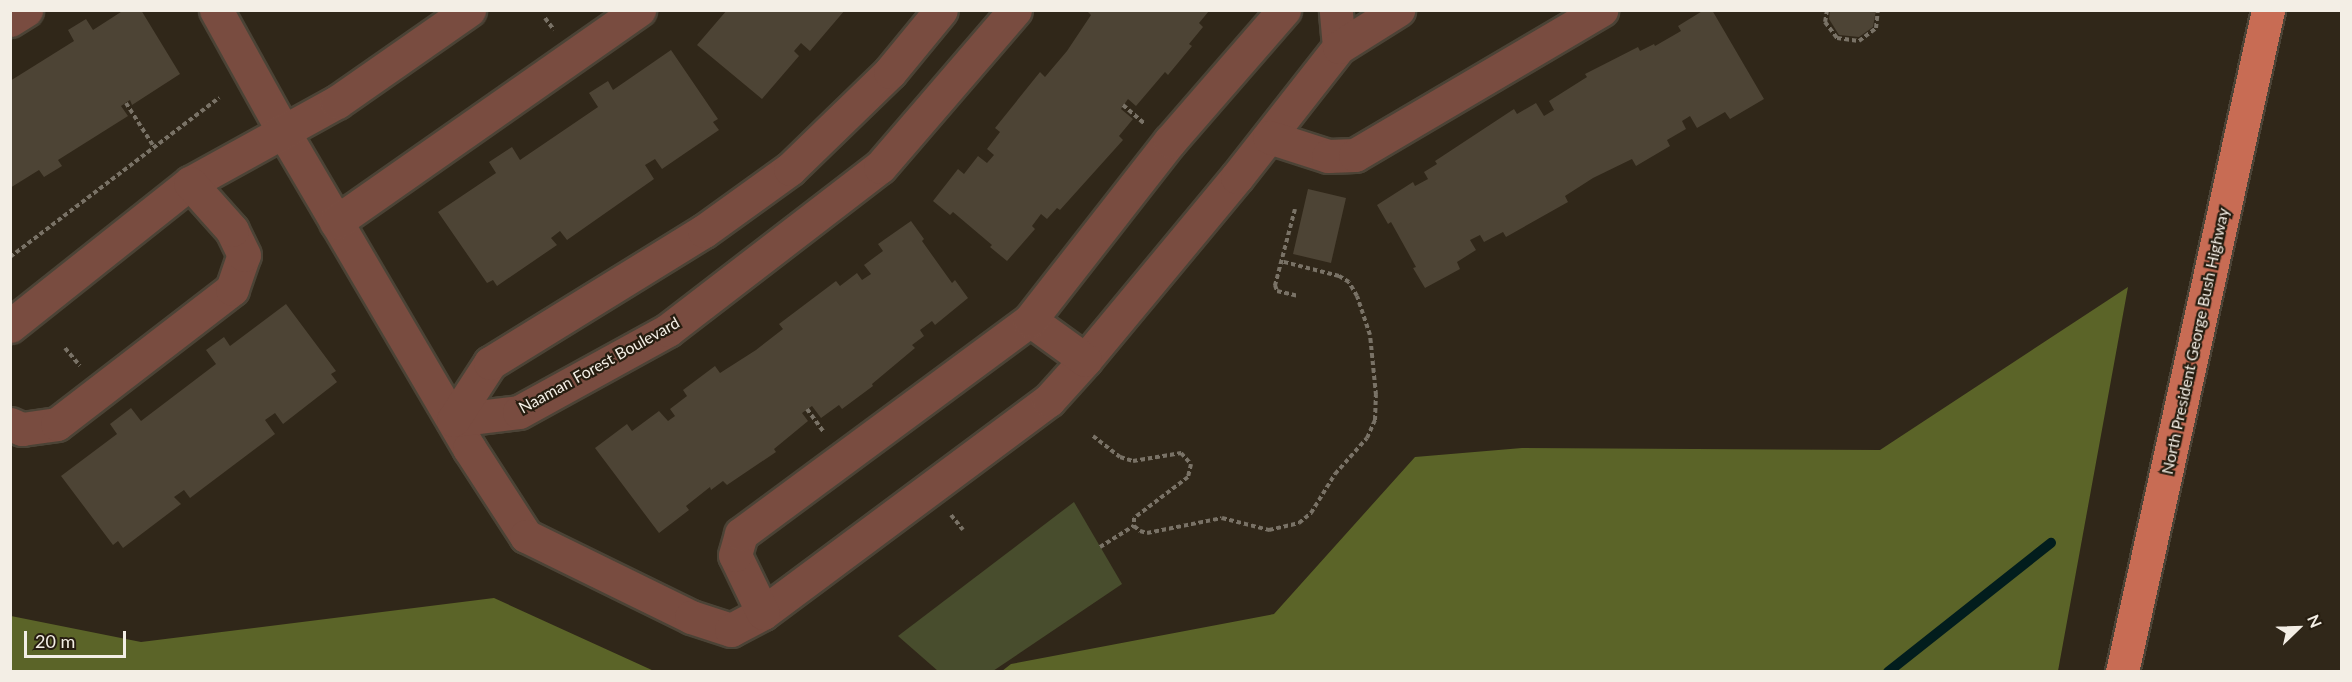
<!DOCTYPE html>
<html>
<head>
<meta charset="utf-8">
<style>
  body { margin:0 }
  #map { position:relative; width:2352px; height:682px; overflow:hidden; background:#302719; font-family:Lato,sans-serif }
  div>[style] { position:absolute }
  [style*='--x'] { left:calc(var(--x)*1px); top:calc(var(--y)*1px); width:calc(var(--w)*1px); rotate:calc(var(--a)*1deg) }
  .green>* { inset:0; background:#484d2d }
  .forest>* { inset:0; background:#5b6428 }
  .stream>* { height:10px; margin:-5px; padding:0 5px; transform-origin:5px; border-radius:5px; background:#021d1d }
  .building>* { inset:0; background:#4d4435 }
  .path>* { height:4px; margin-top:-2px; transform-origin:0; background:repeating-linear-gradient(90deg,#797266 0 4.5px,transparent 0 7.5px) }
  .roads { filter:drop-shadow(2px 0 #4b4336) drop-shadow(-2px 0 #4b4336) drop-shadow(0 2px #4b4336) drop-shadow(0 -2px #4b4336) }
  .minor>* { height:33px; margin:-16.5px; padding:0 16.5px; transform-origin:16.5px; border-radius:16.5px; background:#794c40 }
  .major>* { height:33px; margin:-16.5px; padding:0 16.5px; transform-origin:16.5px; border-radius:16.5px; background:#c86c54 }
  span { translate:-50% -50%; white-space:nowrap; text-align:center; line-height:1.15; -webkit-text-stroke:4.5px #261d10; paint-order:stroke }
  .street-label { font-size:16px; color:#f3eee5 }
  .frame { position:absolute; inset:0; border:12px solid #f3eee5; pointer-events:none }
  .north { position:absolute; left:2268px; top:598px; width:60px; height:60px; -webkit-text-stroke:4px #261d10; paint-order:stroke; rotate:67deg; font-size:16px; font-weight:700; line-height:24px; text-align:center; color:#f3eee5 }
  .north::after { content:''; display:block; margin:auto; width:21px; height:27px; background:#f3eee5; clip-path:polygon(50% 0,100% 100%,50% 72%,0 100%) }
  .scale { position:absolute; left:24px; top:631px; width:102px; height:27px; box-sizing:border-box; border:3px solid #f3eee5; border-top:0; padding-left:8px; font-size:18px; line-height:21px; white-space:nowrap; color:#f3eee5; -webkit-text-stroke:4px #261d10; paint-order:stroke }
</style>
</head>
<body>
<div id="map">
  <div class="green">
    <div style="clip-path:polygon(1074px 502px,1122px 584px,993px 671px,938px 671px,898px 636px)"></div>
  </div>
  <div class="forest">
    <div style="clip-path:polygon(2128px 287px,2058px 671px,1002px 671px,1011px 664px,1274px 614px,1415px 457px,1522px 448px,1880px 450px)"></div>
    <div style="clip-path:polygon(494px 598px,654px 671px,11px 671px,11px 616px,141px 642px)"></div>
  </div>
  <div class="stream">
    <div style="--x:1888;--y:672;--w:208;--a:-38.4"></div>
  </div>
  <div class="building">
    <div style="clip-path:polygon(124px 10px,141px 10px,180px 74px,132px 105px,130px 100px,121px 106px,128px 116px,58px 160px,62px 166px,44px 177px,39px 170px,10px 188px,10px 81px,74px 41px,68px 30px,86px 19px,93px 30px)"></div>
    <div style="clip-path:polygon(727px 10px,845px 10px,810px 51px,801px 43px,794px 51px,799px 56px,762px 99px,697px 45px)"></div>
    <div style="clip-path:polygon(1086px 10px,1209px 11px,1199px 23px,1203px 27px,1189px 44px,1192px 46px,1168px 75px,1165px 72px,1136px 106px,1128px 99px,1121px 109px,1133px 119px,1119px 136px,1123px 140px,1060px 210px,1057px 208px,1047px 219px,1041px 214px,1032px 226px,1035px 229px,1007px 261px,990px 247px,992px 245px,953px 212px,950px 215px,933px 201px,958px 169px,964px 174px,978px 156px,987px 163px,994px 155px,987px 149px,1000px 132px,995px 128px,1040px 72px,1045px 77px,1067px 51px,1091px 15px)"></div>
    <div style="clip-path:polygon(1704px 10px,1712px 10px,1764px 99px,1730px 119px,1725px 112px,1697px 128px,1690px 116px,1682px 121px,1686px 129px,1667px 140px,1670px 146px,1636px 166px,1632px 159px,1593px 178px,1565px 196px,1568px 202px,1506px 237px,1503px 232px,1484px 242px,1480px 235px,1470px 240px,1476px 250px,1457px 262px,1460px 269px,1425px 288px,1413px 268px,1416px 267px,1391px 222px,1388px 224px,1377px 205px,1413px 182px,1415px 186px,1428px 179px,1424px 172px,1437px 164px,1435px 161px,1514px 109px,1517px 114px,1536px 103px,1544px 116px,1554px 110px,1549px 101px,1587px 77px,1585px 74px,1638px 47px,1640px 51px,1654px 44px,1655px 46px,1681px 31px,1678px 26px)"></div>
    <div style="clip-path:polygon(1830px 10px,1876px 10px,1873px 27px,1859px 37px,1839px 35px,1829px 19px)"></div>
    <div style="clip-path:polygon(671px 50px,718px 119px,713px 122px,719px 130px,662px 169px,655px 159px,645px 165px,654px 179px,567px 240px,560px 231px,551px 238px,557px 245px,497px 286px,493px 280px,487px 283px,438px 212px,496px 173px,489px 162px,512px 147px,520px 160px,598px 107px,589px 93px,608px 81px,613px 90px)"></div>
    <div style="clip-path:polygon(1308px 189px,1346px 198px,1331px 263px,1293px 254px)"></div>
    <div style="clip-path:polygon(911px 221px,924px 239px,922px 241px,952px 283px,955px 280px,968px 298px,935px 325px,932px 321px,920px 330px,924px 336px,912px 345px,915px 348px,872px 384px,873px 386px,842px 409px,839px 405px,821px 418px,812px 406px,802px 413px,808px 421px,774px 449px,776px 452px,727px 485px,723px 481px,711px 490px,710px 487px,686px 506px,689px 510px,659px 533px,595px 448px,627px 424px,632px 431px,659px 411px,668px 421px,675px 416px,670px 409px,687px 396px,683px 390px,715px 366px,720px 373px,756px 350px,783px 329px,779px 324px,836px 281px,840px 286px,857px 273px,862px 280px,871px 274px,864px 265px,883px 251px,878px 244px)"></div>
    <div style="clip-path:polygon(286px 304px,336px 371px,331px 374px,337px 382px,283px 424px,275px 413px,265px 420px,275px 434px,190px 498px,184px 490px,174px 497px,181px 504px,123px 548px,118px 541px,113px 545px,61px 476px,117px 434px,110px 424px,131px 408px,141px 421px,216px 364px,206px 350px,224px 337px,230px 346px)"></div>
  </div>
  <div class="path">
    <div style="--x:1827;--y:10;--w:12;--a:99"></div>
    <div style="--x:1825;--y:22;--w:20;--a:53"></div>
    <div style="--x:1837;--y:38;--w:22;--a:8"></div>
    <div style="--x:1859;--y:41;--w:21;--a:-37"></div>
    <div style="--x:1876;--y:28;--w:18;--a:-84"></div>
    <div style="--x:545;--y:18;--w:15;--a:53"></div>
    <div style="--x:126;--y:103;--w:52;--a:57.5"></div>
    <div style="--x:1123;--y:105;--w:28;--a:41"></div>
    <div style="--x:1295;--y:209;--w:79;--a:104.7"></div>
    <div style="--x:1275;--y:285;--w:6;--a:72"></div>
    <div style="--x:1277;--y:291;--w:22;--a:13"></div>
    <div style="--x:10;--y:257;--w:263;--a:-37.3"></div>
    <div style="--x:65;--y:348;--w:23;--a:50"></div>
    <div style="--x:807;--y:409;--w:29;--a:54"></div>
    <div style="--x:1093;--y:436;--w:34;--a:38"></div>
    <div style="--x:1120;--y:457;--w:14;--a:17"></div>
    <div style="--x:1133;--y:461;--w:49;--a:-9.5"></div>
    <div style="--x:1181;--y:453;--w:15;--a:48"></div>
    <div style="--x:1191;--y:464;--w:13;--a:103"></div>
    <div style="--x:1188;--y:477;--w:68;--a:142.8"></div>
    <div style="--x:1134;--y:518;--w:8;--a:90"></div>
    <div style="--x:1134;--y:526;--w:8;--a:40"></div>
    <div style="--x:1140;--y:531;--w:7;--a:16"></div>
    <div style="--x:1147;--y:533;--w:76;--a:-11.3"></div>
    <div style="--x:1222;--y:518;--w:49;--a:14.3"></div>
    <div style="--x:1269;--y:530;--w:31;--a:-13"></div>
    <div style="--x:1299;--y:523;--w:16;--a:-40"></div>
    <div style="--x:1311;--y:513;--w:46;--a:-58.4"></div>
    <div style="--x:1335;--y:474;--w:48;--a:-48.4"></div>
    <div style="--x:1367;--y:438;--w:20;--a:-66"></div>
    <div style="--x:1375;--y:420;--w:25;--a:-88"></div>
    <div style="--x:1376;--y:395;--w:60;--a:-95.7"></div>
    <div style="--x:1370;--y:335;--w:41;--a:-108.4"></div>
    <div style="--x:1357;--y:296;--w:16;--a:-120"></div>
    <div style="--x:1349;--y:282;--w:12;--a:-149"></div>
    <div style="--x:1339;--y:276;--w:61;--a:-165.7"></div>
    <div style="--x:951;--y:515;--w:19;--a:51"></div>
    <div style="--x:1100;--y:547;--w:40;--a:-32"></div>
  </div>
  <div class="roads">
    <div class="minor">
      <div style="--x:216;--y:10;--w:138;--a:61"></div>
      <div style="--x:283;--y:131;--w:368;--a:59.6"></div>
      <div style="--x:469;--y:448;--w:105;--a:57.1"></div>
      <div style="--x:526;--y:536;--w:184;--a:26.1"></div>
      <div style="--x:691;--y:617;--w:42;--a:18"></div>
      <div style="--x:731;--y:630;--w:36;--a:-28"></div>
      <div style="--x:763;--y:613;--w:357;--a:-36.7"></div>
      <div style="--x:1049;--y:400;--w:54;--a:-48"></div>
      <div style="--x:1085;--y:360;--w:238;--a:-50.3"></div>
      <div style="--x:1237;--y:177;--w:165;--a:-51.9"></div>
      <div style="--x:1339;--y:47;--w:37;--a:-95"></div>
      <div style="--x:10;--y:20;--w:19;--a:-32"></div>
      <div style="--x:1339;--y:47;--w:70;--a:-32.1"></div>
      <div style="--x:1269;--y:137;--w:62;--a:17.9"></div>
      <div style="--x:1328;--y:156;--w:27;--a:-2"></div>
      <div style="--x:1355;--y:155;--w:286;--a:-30.5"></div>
      <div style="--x:336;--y:222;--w:370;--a:-35"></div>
      <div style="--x:1030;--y:320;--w:68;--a:36"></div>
      <div style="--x:10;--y:326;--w:230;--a:-38.5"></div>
      <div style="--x:190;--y:183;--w:168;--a:-28.9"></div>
      <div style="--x:337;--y:102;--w:161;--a:-34.9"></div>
      <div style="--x:453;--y:420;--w:66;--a:-6.9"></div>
      <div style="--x:519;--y:412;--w:170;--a:-28.8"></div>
      <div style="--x:668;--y:330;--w:267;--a:-37.6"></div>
      <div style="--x:880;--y:167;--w:207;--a:-49.3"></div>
      <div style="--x:453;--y:420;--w:68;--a:-57"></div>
      <div style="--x:490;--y:363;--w:251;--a:-31.7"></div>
      <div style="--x:704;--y:231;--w:106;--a:-35.8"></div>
      <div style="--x:790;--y:169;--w:139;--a:-44.1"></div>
      <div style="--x:890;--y:72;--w:80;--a:-50.6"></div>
      <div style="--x:10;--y:424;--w:13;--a:23"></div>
      <div style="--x:22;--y:429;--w:35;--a:-8"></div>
      <div style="--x:57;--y:424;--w:221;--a:-37.6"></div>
      <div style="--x:232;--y:289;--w:36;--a:-71"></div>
      <div style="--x:244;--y:255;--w:28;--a:-116"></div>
      <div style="--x:232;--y:230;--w:63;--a:-131.8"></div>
      <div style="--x:763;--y:613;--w:64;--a:-115.8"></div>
      <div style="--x:735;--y:555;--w:22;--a:-74"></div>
      <div style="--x:741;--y:534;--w:360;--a:-36.5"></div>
      <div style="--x:1030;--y:320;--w:227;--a:-52"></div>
      <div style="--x:1170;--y:141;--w:174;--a:-49"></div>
    </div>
    <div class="major">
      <div style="--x:2122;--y:672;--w:678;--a:-77.56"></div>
    </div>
  </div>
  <div class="street-label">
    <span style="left:2195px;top:341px;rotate:-78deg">North President George Bush Highway</span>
    <span style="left:599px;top:365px;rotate:-29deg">Naaman Forest Boulevard</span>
  </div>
  <div class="frame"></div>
  <div class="north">N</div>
  <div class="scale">20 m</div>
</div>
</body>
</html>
